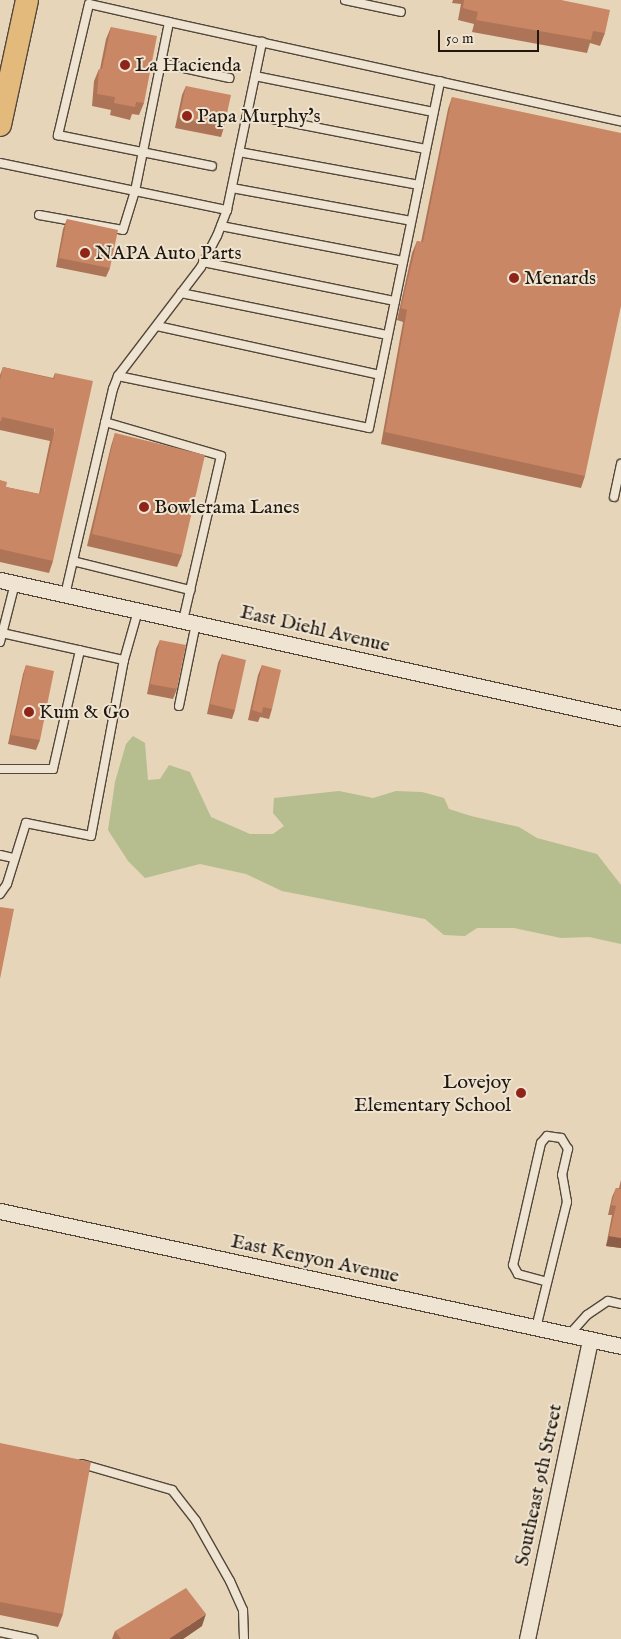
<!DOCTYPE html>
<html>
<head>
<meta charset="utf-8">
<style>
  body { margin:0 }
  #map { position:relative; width:621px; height:1639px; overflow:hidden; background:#e6d5b9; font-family:"IM FELL English",serif }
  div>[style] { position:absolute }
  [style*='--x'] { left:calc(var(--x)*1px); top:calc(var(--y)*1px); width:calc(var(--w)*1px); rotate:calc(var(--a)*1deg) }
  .green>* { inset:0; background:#b6bd8e }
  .roads { filter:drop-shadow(1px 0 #52473a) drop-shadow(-1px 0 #52473a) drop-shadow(0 1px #52473a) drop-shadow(0 -1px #52473a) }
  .lane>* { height:8px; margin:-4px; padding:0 4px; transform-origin:4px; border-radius:4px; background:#efe4d2 }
  .street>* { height:15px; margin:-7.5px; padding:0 7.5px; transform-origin:7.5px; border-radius:7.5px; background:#efe4d2 }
  .primary>* { height:22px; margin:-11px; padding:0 11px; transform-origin:11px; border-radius:11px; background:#e3ba7c }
  .wall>* { inset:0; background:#ae7457 }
  .shaded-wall>* { inset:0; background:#8d5e47 }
  .building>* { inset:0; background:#ca8765 }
  .dots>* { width:14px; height:14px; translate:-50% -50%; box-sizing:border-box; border:2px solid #efe4d2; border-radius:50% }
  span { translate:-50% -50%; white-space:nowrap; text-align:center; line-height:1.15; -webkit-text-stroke:4px #efe4d2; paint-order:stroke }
  .poi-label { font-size:20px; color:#20180f }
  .left { translate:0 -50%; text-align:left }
  .right { translate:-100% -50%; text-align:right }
  .street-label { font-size:20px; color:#20180f }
  .scale { position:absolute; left:438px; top:30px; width:101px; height:22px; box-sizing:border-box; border:2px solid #20180f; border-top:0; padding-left:6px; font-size:15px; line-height:18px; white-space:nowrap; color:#20180f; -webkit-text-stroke:4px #efe4d2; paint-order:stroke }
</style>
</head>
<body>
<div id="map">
  <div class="green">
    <div style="clip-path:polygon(133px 736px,145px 743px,148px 780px,160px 779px,169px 765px,190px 772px,211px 817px,250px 834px,273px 834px,284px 826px,273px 813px,274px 798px,339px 791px,373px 798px,396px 791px,422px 792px,444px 798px,449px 809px,471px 816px,519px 827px,537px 838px,597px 854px,621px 885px,621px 944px,589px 937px,561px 938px,514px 928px,477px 928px,465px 936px,444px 935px,425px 919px,282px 891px,246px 874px,200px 864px,145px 878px,128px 861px,108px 830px,115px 782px,126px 744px)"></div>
  </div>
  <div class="roads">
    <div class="lane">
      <div style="--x:345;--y:0;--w:57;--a:12.1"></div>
      <div style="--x:169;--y:22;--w:82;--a:-167.3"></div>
      <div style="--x:89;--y:4;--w:135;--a:103.3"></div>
      <div style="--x:58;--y:135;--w:157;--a:11.4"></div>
      <div style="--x:161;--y:63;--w:70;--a:12.4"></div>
      <div style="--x:255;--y:76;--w:182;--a:11.4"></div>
      <div style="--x:247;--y:114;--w:182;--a:11.1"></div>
      <div style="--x:239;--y:152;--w:183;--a:10.4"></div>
      <div style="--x:0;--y:163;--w:232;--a:11.7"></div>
      <div style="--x:232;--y:188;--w:182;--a:10.4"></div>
      <div style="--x:39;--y:215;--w:85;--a:10.1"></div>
      <div style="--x:123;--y:230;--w:41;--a:-72.9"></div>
      <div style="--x:135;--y:191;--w:172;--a:-78.6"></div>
      <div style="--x:169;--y:22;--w:463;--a:12.4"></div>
      <div style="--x:221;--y:226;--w:185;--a:10.9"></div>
      <div style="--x:203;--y:262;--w:196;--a:11.5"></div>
      <div style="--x:181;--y:293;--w:211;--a:11.5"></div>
      <div style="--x:157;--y:326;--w:228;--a:12.4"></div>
      <div style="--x:118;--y:376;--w:256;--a:11.7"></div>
      <div style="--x:369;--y:428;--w:354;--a:-78.4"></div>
      <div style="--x:105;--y:422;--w:121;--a:16.3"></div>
      <div style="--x:221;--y:456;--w:169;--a:103"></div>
      <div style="--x:614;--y:497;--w:34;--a:-78"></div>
      <div style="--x:73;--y:561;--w:121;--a:13.9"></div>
      <div style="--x:65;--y:595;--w:212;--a:-76.9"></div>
      <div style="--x:113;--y:389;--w:14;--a:-69"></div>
      <div style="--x:118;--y:376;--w:137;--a:-52.7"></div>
      <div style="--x:201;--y:267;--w:35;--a:-63"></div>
      <div style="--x:217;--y:236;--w:28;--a:-69"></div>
      <div style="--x:227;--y:210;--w:172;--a:-78.2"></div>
      <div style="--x:2;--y:633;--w:125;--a:12.5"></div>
      <div style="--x:124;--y:660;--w:51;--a:-74.1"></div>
      <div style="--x:0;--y:642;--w:61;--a:-75.7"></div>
      <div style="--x:179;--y:706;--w:85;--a:-78.4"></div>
      <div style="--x:0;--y:769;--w:53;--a:0"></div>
      <div style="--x:53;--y:769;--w:122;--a:-77.2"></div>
      <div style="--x:0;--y:855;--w:13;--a:13"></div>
      <div style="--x:0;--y:894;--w:12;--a:-55"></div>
      <div style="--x:7;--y:884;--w:64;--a:-72.7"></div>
      <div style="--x:26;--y:823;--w:66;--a:11.3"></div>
      <div style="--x:91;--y:836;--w:179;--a:-79.4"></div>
      <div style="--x:536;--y:1328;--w:130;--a:-76.2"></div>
      <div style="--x:567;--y:1202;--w:27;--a:-100"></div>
      <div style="--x:562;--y:1175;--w:27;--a:-77"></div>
      <div style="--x:568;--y:1149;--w:13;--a:-122"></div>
      <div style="--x:561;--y:1138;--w:14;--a:-172"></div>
      <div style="--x:547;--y:1136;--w:9;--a:131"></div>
      <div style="--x:541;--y:1143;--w:125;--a:102.9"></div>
      <div style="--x:513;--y:1265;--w:10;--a:61"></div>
      <div style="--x:518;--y:1274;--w:28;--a:15"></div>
      <div style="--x:569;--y:1335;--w:27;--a:-48"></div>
      <div style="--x:587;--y:1315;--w:25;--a:-34"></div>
      <div style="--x:608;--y:1301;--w:13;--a:13"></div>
      <div style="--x:82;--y:1464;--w:94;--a:16.1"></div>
      <div style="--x:172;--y:1490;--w:39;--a:52"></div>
      <div style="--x:196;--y:1521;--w:69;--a:60.5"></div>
      <div style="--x:230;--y:1581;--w:32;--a:66"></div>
      <div style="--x:243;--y:1610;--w:29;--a:88"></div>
      <div style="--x:0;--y:1632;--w:34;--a:12"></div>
    </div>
    <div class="street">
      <div style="--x:0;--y:580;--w:636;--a:12.53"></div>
      <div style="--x:0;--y:1211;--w:636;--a:12.26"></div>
      <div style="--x:527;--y:1639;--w:306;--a:-78.1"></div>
    </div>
    <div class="primary">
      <div style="--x:0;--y:125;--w:128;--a:-77.8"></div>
    </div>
  </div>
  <div class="wall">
    <div style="clip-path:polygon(453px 0,561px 0,605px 33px,600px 46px,590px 43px,587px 53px,472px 32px,474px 24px,458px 20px,461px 4px,452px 3px)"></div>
    <div style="clip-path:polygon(111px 27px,144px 103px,139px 115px,132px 114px,130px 120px,110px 115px,111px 110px,92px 106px,94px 81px,99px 69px,100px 69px,106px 39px)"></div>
    <div style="clip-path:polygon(186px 86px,224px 127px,221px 137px,175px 128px,182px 95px)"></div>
    <div style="clip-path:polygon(452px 97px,585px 476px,581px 488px,381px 444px,403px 322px,397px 320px,412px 253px,417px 241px,421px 242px,448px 109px)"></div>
    <div style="clip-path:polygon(67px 219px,110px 268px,106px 277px,56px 267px,63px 229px)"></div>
    <div style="clip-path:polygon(3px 367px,53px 378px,55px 373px,53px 561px,49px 573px,0 562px,0 480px,6px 487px,39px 494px,50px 441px,0 430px,0 375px)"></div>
    <div style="clip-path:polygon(115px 433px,182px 555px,177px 567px,87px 546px,111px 446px)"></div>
    <div style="clip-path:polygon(160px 640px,177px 689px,173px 699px,147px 694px,156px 649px)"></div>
    <div style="clip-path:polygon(222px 654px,235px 710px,232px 719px,207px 714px,218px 663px)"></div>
    <div style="clip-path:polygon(26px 665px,40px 740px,36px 750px,8px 744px,23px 674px)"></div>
    <div style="clip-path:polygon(262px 665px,272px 709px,269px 719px,260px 717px,258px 722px,248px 720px,258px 675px)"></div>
    <div style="clip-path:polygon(621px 1180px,621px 1248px,606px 1246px,612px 1215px,608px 1215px,612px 1197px,616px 1188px,619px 1188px)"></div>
    <div style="clip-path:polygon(0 1443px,63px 1614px,58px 1627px,0 1615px)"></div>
    <div style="clip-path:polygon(202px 1626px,183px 1639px,112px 1639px,115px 1631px)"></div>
  </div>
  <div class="shaded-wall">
    <div style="clip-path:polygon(609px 1236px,621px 1238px,621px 1248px,606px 1246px)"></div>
    <div style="clip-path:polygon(206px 1614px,202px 1626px,183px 1639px,169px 1639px)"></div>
  </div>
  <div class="building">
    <div style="clip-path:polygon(464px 0,561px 0,610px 10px,605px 33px,593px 31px,591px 40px,476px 20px,478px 12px,463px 8px)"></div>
    <div style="clip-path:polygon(111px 27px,157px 36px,144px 103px,136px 102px,135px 107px,114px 103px,115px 97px,97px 94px,99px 69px,102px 69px)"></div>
    <div style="clip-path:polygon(186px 86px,231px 95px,224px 127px,179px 118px)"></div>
    <div style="clip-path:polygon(452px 97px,621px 133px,621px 306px,585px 476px,385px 432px,407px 310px,401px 308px,417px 241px,423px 242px)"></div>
    <div style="clip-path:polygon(67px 219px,118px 230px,110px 268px,59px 258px)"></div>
    <div style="clip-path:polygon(3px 367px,54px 379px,55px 373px,93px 381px,53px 561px,0 549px,0 480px,7px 482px,6px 487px,40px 494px,55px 429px,2px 417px,1px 421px,0 421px,0 380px)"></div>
    <div style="clip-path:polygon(115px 433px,205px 455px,182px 555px,92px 534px)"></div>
    <div style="clip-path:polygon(160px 640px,186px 645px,177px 689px,150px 684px)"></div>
    <div style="clip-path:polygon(222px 654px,246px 660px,235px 710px,210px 704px)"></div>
    <div style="clip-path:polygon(26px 665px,54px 671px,40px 740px,11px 735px)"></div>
    <div style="clip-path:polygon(262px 665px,281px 670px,272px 709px,263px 707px,262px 713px,252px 710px)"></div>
    <div style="clip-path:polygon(0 907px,14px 909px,0 979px)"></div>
    <div style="clip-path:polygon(621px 1187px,621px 1238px,609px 1236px,616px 1206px,611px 1205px,616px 1188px,621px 1189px)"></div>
    <div style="clip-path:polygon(0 1443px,91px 1462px,63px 1614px,0 1602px)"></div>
    <div style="clip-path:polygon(186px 1588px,206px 1614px,169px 1639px,121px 1639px,115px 1631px)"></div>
  </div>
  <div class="dots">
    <div style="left:125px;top:65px;background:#8f2418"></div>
    <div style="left:187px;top:116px;background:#8f2418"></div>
    <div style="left:85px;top:253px;background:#8f2418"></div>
    <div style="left:514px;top:278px;background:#8f2418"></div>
    <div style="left:144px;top:507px;background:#8f2418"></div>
    <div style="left:29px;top:712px;background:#8f2418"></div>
    <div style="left:521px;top:1093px;background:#8f2418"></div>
  </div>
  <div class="poi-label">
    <span class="left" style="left:135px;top:65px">La Hacienda</span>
    <span class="left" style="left:197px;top:116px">Papa Murphy's</span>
    <span class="left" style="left:95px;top:253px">NAPA Auto Parts</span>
    <span class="left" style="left:524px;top:278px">Menards</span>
    <span class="left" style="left:154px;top:507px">Bowlerama Lanes</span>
    <span class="left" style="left:39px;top:712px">Kum &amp; Go</span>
    <span class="right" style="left:511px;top:1094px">Lovejoy<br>Elementary School</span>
  </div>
  <div class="street-label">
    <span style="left:315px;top:629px;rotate:13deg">East Diehl Avenue</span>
    <span style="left:315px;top:1259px;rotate:12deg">East Kenyon Avenue</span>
    <span style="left:539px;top:1485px;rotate:-78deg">Southeast 9th Street</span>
  </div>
  <div class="scale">50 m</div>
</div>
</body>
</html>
